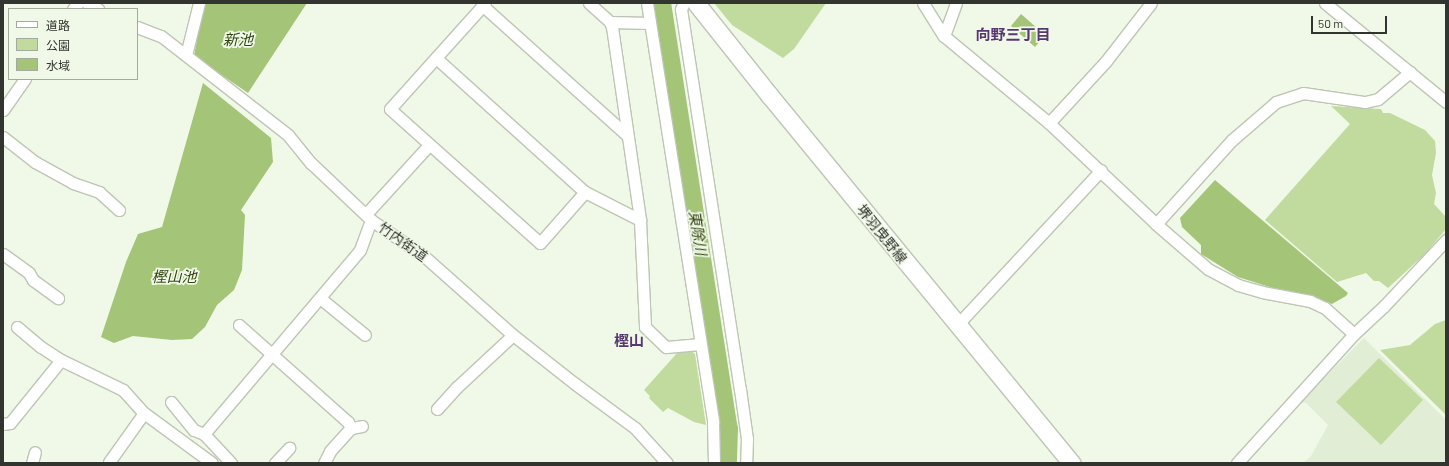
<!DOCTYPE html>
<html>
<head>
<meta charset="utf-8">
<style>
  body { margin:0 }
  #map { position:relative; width:1449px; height:466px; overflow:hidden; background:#f0f8e7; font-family:Barlow,"Noto Sans JP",sans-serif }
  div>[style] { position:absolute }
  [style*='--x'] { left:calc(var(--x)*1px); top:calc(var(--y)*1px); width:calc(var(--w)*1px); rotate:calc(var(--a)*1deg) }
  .built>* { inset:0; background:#e2edd6 }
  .green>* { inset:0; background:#c1db9f }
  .water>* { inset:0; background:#a4c478 }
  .river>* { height:18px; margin:-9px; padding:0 9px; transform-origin:9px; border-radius:9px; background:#a4c478 }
  .roads { filter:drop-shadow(1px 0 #bec5b5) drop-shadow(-1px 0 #bec5b5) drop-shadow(0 1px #bec5b5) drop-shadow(0 -1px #bec5b5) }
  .minor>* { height:11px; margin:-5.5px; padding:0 5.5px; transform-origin:5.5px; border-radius:5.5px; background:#fff }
  .primary>* { height:17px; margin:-8.5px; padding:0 8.5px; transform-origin:8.5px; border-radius:8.5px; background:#fff }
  span { translate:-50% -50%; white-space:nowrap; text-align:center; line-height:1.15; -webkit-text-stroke:3.5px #f0f8e7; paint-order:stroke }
  .street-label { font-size:14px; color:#32352f }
  .neighbourhood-label { font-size:15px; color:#573872; font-weight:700 }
  .water-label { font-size:15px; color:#32450f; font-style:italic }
  .frame { position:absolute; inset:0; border:4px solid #32352f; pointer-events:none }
  .legend { position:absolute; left:8px; top:8px; width:130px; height:72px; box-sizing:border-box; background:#f0f8e7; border:1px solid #a4aa9d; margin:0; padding:5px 7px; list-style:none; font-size:12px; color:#32352f }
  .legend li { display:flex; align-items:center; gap:8px; height:20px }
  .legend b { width:20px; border:1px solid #a4aa9d }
  .scale { position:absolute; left:1311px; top:16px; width:76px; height:18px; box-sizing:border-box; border:2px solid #32352f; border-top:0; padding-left:5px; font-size:12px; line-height:14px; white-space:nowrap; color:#32352f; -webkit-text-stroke:3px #f0f8e7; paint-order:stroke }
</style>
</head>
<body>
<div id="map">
  <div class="built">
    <div style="clip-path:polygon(1364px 338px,1446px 420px,1446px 463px,1303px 463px,1311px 456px,1328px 425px,1306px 403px,1299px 403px)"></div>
  </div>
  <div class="green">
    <div style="clip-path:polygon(714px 3px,826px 3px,794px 49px,783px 58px,732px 25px)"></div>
    <div style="clip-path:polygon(1331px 106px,1381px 109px,1383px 113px,1390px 113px,1425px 130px,1435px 141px,1436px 153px,1432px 175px,1436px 193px,1434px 204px,1446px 217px,1446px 229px,1425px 254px,1388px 288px,1379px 281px,1374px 281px,1366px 273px,1337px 282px,1265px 220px,1350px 124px)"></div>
    <div style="clip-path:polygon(1446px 320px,1446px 415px,1380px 350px,1410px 345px,1435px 324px)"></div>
    <div style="clip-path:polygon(690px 350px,695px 354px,706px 425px,694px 422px,668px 408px,663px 412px,649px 398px,650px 396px,644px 390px,678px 352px)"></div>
    <div style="clip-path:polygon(1379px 358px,1423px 400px,1381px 445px,1336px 402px)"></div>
  </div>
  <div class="water">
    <div style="clip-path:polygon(204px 3px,307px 3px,248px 93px,194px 56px)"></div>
    <div style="clip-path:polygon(1021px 14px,1045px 35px,1035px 47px,1011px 26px)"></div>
    <div style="clip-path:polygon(203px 83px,271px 138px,273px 162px,241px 210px,245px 215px,242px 270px,234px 290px,217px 305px,205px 327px,192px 339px,172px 340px,133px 336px,114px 343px,101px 337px,126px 262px,138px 234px,162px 227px)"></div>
    <div style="clip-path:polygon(1215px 180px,1348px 293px,1346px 296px,1332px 304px,1310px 295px,1273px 288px,1238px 277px,1201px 254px,1201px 245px,1182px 227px,1180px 218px)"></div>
  </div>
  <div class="river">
    <div style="--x:662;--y:3;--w:431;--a:81.1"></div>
    <div style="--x:729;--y:429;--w:34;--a:92"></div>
  </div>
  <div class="roads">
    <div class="minor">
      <div style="--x:87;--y:3;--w:13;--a:29"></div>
      <div style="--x:485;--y:3;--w:142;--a:131.9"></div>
      <div style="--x:390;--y:109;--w:201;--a:41.8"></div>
      <div style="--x:540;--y:243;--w:68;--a:-48.6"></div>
      <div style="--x:589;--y:3;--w:28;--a:42"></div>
      <div style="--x:610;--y:22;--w:5;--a:68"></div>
      <div style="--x:612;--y:27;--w:195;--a:81.7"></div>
      <div style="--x:640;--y:220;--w:107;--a:87.3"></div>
      <div style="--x:645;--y:327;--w:29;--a:44"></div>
      <div style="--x:666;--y:347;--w:34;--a:-5"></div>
      <div style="--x:647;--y:3;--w:424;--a:81"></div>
      <div style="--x:713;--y:422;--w:41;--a:88.6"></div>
      <div style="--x:684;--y:3;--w:7;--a:117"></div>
      <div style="--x:681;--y:9;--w:385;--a:81.2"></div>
      <div style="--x:740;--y:389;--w:50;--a:82"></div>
      <div style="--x:747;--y:439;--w:24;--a:92"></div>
      <div style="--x:923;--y:3;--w:39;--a:58"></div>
      <div style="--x:944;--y:36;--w:136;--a:39.6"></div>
      <div style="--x:1049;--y:123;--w:147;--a:43.3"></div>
      <div style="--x:1156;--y:224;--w:69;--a:40.9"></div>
      <div style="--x:1208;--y:269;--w:34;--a:28"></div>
      <div style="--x:1238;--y:285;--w:25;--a:16"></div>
      <div style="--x:1262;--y:292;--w:49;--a:10.6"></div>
      <div style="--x:1310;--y:301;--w:17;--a:25"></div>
      <div style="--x:1325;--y:308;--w:39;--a:42"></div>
      <div style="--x:1325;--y:3;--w:156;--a:39.3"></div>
      <div style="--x:483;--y:6;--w:193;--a:41.9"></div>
      <div style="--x:73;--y:9;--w:8;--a:-50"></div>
      <div style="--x:610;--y:22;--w:40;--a:1.4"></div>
      <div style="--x:137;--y:27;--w:26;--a:21"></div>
      <div style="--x:161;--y:36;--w:161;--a:37.9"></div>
      <div style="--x:288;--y:135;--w:36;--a:51"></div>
      <div style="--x:311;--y:163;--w:83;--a:43.5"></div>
      <div style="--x:371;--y:220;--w:65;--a:34.4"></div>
      <div style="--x:425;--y:257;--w:118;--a:41.6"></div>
      <div style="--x:513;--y:335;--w:78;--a:38.2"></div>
      <div style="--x:574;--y:383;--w:76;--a:36.4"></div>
      <div style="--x:635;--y:428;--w:47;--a:47.6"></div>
      <div style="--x:944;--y:36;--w:35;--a:-70"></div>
      <div style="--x:186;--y:55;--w:54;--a:-76"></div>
      <div style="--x:436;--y:58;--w:200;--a:42"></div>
      <div style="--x:585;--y:192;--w:62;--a:27"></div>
      <div style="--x:3;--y:110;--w:38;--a:-55"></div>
      <div style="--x:1049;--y:123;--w:84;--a:-47.4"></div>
      <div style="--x:1106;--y:61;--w:73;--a:-52.2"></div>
      <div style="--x:3;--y:137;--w:41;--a:38"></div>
      <div style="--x:35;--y:162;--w:43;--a:28.9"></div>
      <div style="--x:73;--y:183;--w:28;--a:19"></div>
      <div style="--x:99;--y:192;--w:27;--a:42"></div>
      <div style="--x:366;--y:214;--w:93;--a:-47.6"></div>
      <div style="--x:1156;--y:224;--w:113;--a:-47.9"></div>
      <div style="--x:1232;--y:140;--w:58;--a:-40.8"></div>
      <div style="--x:1276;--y:102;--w:28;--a:-18"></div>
      <div style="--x:1303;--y:93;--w:63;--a:8.3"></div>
      <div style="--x:1365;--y:102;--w:13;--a:-13"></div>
      <div style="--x:1378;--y:99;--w:42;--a:-40.2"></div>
      <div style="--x:3;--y:254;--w:32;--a:36"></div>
      <div style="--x:29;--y:273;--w:8;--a:60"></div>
      <div style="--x:33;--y:280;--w:31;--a:36"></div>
      <div style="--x:320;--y:298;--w:58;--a:39.4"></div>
      <div style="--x:958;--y:324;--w:210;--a:-47.1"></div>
      <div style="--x:239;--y:325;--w:146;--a:41.7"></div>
      <div style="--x:348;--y:422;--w:7;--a:63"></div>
      <div style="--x:17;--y:327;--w:31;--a:40"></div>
      <div style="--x:41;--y:347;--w:24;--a:33"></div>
      <div style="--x:171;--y:402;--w:36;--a:51"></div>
      <div style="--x:194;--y:430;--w:11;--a:22"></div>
      <div style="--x:204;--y:434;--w:40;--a:47"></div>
      <div style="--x:437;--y:409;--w:30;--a:-48"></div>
      <div style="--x:457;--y:387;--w:76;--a:-42.9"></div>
      <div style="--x:3;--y:424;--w:7;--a:-8"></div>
      <div style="--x:10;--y:423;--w:81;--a:-51"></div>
      <div style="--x:61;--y:360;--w:69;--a:25.8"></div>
      <div style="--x:123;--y:390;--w:31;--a:48"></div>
      <div style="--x:144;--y:413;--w:84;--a:36.3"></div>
      <div style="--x:204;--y:434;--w:241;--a:-49.7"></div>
      <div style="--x:360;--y:250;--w:32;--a:-70"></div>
      <div style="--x:109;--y:462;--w:60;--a:-54.5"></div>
      <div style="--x:32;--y:463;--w:11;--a:-75"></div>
      <div style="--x:275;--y:463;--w:21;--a:-47"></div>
      <div style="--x:324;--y:463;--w:13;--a:-63"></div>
      <div style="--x:330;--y:451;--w:31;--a:-48"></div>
      <div style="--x:351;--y:428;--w:11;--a:-10"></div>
      <div style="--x:1237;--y:463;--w:174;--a:-47.8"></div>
      <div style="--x:1354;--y:334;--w:41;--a:-43"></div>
      <div style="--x:1384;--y:306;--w:91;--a:-46.8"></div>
    </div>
    <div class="primary">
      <div style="--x:696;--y:3;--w:119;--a:51.5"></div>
      <div style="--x:770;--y:96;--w:475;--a:50.6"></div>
    </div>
  </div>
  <div class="street-label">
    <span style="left:882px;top:234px;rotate:51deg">堺羽曳野線</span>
    <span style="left:403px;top:242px;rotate:35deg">竹内街道</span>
  </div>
  <div class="neighbourhood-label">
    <span style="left:1013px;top:35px">向野三丁目</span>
    <span style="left:629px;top:341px">樫山</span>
  </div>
  <div class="water-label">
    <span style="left:238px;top:40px">新池</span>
    <span style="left:698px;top:233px;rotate:81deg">東除川</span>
    <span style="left:174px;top:277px">樫山池</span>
  </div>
  <div class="frame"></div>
  <ul class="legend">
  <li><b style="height:5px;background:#fff"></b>道路</li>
  <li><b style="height:11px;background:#c1db9f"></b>公園</li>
  <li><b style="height:11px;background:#a4c478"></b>水域</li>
  </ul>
  <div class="scale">50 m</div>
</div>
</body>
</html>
